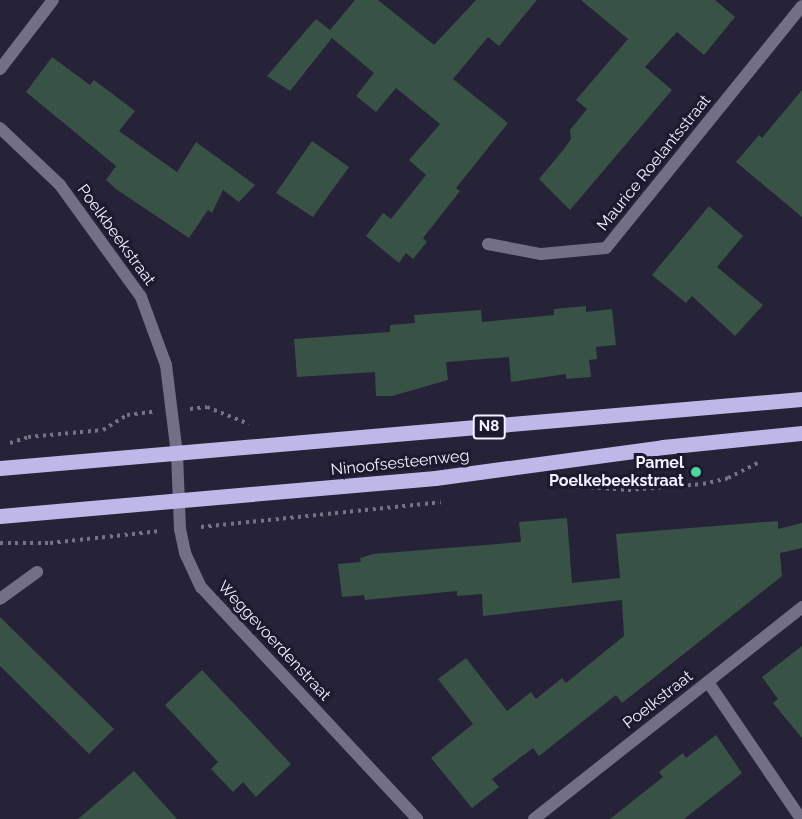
<!DOCTYPE html>
<html>
<head>
<meta charset="utf-8">
<style>
  body { margin:0 }
  #map { position:relative; width:802px; height:819px; overflow:hidden; background:#262338; font-family:Raleway,sans-serif }
  div>[style] { position:absolute }
  [style*='--x'] { left:calc(var(--x)*1px); top:calc(var(--y)*1px); width:calc(var(--w)*1px); rotate:calc(var(--a)*1deg) }
  .building>* { inset:0; background:#385245 }
  .path>* { height:4px; margin-top:-2px; transform-origin:0; background:repeating-linear-gradient(90deg,#757385 0 3px,transparent 0 7.5px) }
  .street>* { height:12px; margin:-6px; padding:0 6px; transform-origin:6px; border-radius:6px; background:#726f86 }
  .primary>* { height:15px; margin:-7.5px; padding:0 7.5px; transform-origin:7.5px; border-radius:7.5px; background:#beb8e8 }
  .dots>* { width:16px; height:16px; translate:-50% -50%; box-sizing:border-box; border:3px solid #1d192e; border-radius:50% }
  span { translate:-50% -50%; white-space:nowrap; text-align:center; line-height:1.15; -webkit-text-stroke:6px #1d192e; paint-order:stroke }
  .shield-label span { padding:2px 4px; background:#1d192e; border:2px solid; border-radius:4px; -webkit-text-stroke-width:0 }
  .shield-label { font-size:15px; color:#f2f1ff; font-weight:700 }
  .street-label { font-size:16px; color:#f2f1ff }
  .poi-label { font-size:16px; color:#f2f1ff; font-weight:700 }
  .right { translate:-100% -50%; text-align:right }
</style>
</head>
<body>
<div id="map">
  <div class="building">
    <div style="clip-path:polygon(355px 0,378px 0,434px 45px,476px 0,537px 0,499px 46px,488px 37px,453px 79px,508px 123px,456px 188px,460px 191px,423px 238px,427px 242px,413px 259px,406px 253px,399px 263px,366px 236px,383px 213px,391px 219px,426px 175px,409px 160px,440px 124px,396px 88px,376px 112px,356px 96px,374px 73px,332px 38px,290px 91px,267px 76px,316px 19px,330px 30px)"></div>
    <div style="clip-path:polygon(581px 0,715px 0,735px 17px,704px 55px,677px 32px,645px 67px,672px 90px,570px 210px,539px 179px,564px 149px,571px 139px,570px 130px,587px 109px,576px 100px,628px 39px)"></div>
    <div style="clip-path:polygon(52px 57px,90px 85px,94px 80px,135px 111px,119px 131px,177px 172px,196px 142px,255px 185px,239px 202px,223px 190px,212px 213px,208px 210px,189px 238px,116px 189px,106px 180px,116px 166px,26px 92px)"></div>
    <div style="clip-path:polygon(802px 90px,802px 217px,736px 162px,759px 135px,762px 138px)"></div>
    <div style="clip-path:polygon(312px 141px,349px 167px,313px 217px,276px 193px)"></div>
    <div style="clip-path:polygon(709px 206px,743px 236px,717px 267px,763px 305px,735px 336px,692px 296px,686px 303px,652px 275px)"></div>
    <div style="clip-path:polygon(586px 306px,586px 312px,612px 309px,616px 345px,596px 347px,597px 359px,589px 360px,591px 377px,566px 379px,566px 374px,511px 382px,509px 357px,446px 362px,448px 380px,392px 396px,376px 396px,375px 372px,297px 377px,294px 339px,390px 332px,390px 325px,415px 323px,414px 315px,481px 310px,482px 322px,554px 315px,554px 309px)"></div>
    <div style="clip-path:polygon(567px 518px,572px 583px,620px 578px,616px 534px,778px 521px,778px 529px,802px 523px,802px 548px,780px 553px,782px 576px,622px 703px,616px 695px,539px 756px,533px 748px,492px 779px,499px 787px,472px 808px,431px 758px,473px 724px,438px 679px,466px 658px,507px 711px,531px 692px,536px 699px,562px 678px,566px 683px,624px 636px,622px 600px,483px 616px,482px 594px,457px 596px,457px 591px,365px 600px,364px 595px,342px 597px,338px 564px,361px 562px,360px 558px,373px 554px,521px 542px,519px 522px)"></div>
    <div style="clip-path:polygon(0 617px,114px 729px,89px 754px,0 666px)"></div>
    <div style="clip-path:polygon(802px 646px,802px 738px,773px 703px,778px 699px,762px 677px)"></div>
    <div style="clip-path:polygon(202px 670px,291px 764px,256px 797px,243px 782px,233px 792px,211px 769px,218px 762px,165px 705px)"></div>
    <div style="clip-path:polygon(716px 735px,742px 773px,731px 782px,684px 819px,610px 819px,663px 777px,659px 772px,670px 763px,683px 753px,686px 758px)"></div>
    <div style="clip-path:polygon(134px 771px,177px 819px,78px 819px)"></div>
  </div>
  <div class="path">
    <div style="--x:190;--y:409;--w:17;--a:-7"></div>
    <div style="--x:207;--y:407;--w:45;--a:22"></div>
    <div style="--x:10;--y:443;--w:19;--a:-18"></div>
    <div style="--x:28;--y:437;--w:75;--a:-5.3"></div>
    <div style="--x:103;--y:430;--w:28;--a:-32"></div>
    <div style="--x:127;--y:415;--w:26;--a:-7"></div>
    <div style="--x:561;--y:485;--w:67;--a:4.3"></div>
    <div style="--x:628;--y:490;--w:75;--a:-4.6"></div>
    <div style="--x:703;--y:484;--w:26;--a:-13"></div>
    <div style="--x:728;--y:478;--w:37;--a:-27"></div>
    <div style="--x:201;--y:527;--w:241;--a:-5.9"></div>
    <div style="--x:0;--y:543;--w:50;--a:0"></div>
    <div style="--x:50;--y:543;--w:111;--a:-6.2"></div>
  </div>
  <div class="street">
    <div style="--x:0;--y:69;--w:87;--a:-52.5"></div>
    <div style="--x:0;--y:128;--w:83;--a:43.5"></div>
    <div style="--x:60;--y:185;--w:138;--a:54.1"></div>
    <div style="--x:141;--y:297;--w:72;--a:69.8"></div>
    <div style="--x:166;--y:365;--w:90;--a:83"></div>
    <div style="--x:177;--y:454;--w:75;--a:87.7"></div>
    <div style="--x:180;--y:529;--w:25;--a:78"></div>
    <div style="--x:185;--y:553;--w:38;--a:65"></div>
    <div style="--x:201;--y:587;--w:317;--a:47"></div>
    <div style="--x:488;--y:244;--w:54;--a:10.7"></div>
    <div style="--x:541;--y:254;--w:65;--a:-5.3"></div>
    <div style="--x:606;--y:248;--w:311;--a:-51"></div>
    <div style="--x:0;--y:599;--w:46;--a:-36.1"></div>
    <div style="--x:708;--y:682;--w:166;--a:55.8"></div>
    <div style="--x:534;--y:819;--w:342;--a:-38.3"></div>
  </div>
  <div class="primary">
    <div style="--x:0;--y:468;--w:805;--a:-4.92"></div>
    <div style="--x:0;--y:516;--w:437;--a:-5"></div>
    <div style="--x:435;--y:478;--w:230;--a:-7.7"></div>
    <div style="--x:663;--y:447;--w:140;--a:-5.8"></div>
  </div>
  <div class="dots">
    <div style="left:696px;top:472px;background:#4bd49b"></div>
  </div>
  <div class="shield-label">
    <span style="left:489px;top:427px">N8</span>
  </div>
  <div class="street-label">
    <span style="left:654px;top:163px;rotate:-51deg">Maurice Roelantsstraat</span>
    <span style="left:116px;top:235px;rotate:54deg">Poelkbeekstraat</span>
    <span style="left:400px;top:463px;rotate:-6deg">Ninoofsesteenweg</span>
    <span style="left:274px;top:641px;rotate:47deg">Weggevoerdenstraat</span>
    <span style="left:658px;top:700px;rotate:-38deg">Poelkstraat</span>
  </div>
  <div class="poi-label">
    <span class="right" style="left:684px;top:472px">Pamel<br>Poelkebeekstraat</span>
  </div>
</div>
</body>
</html>
